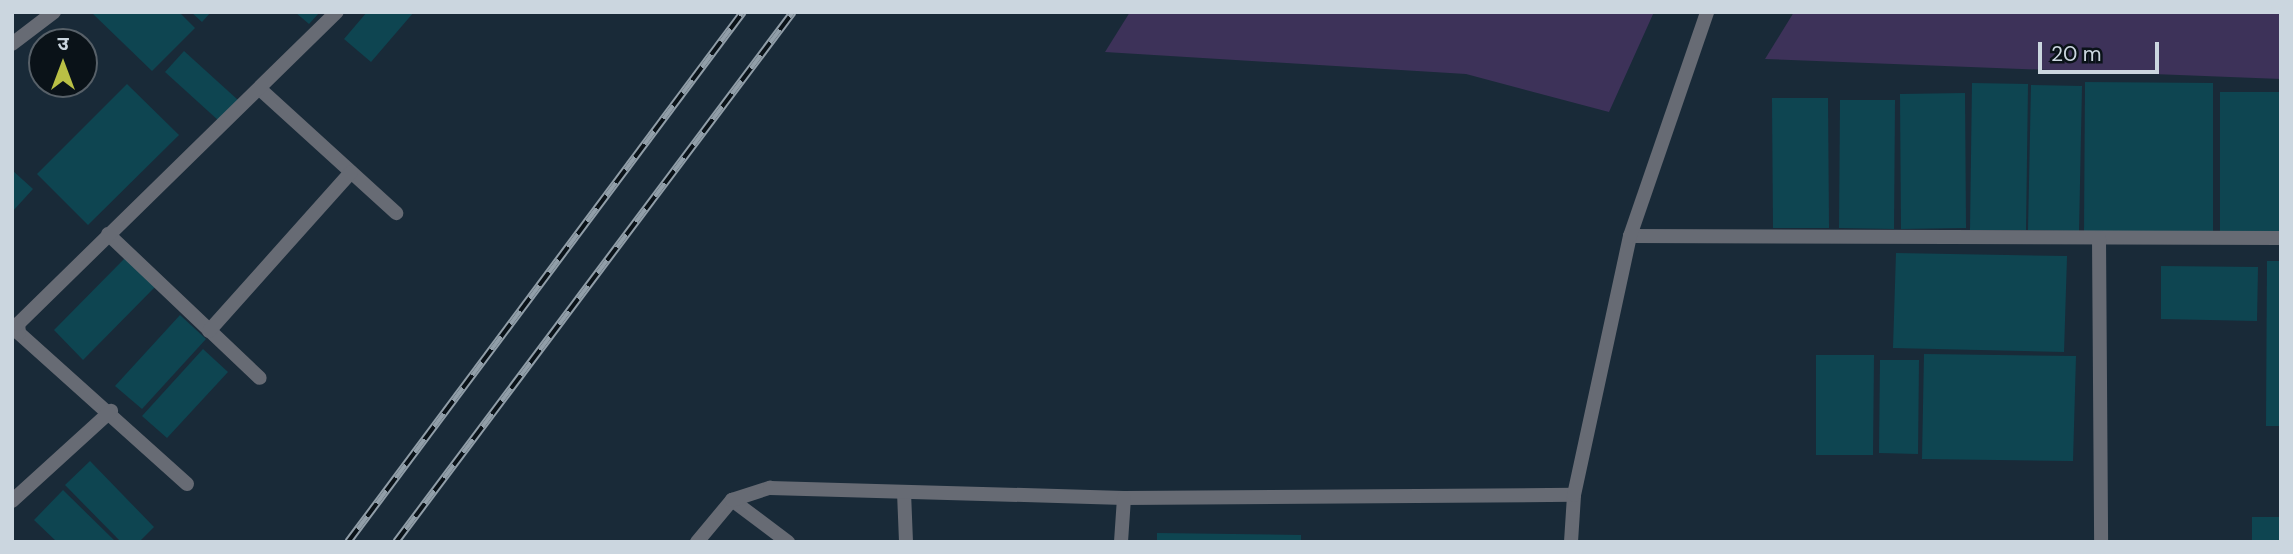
<!DOCTYPE html>
<html>
<head>
<meta charset="utf-8">
<style>
  body { margin:0 }
  #map { position:relative; width:2293px; height:554px; overflow:hidden; background:#192a38; font-family:"DM Sans","Noto Sans Devanagari",sans-serif }
  div>[style] { position:absolute }
  [style*='--x'] { left:calc(var(--x)*1px); top:calc(var(--y)*1px); width:calc(var(--w)*1px); rotate:calc(var(--a)*1deg) }
  .green>* { inset:0; background:#3d3259 }
  .building>* { inset:0; background:#0e4551 }
  .minor>* { height:14px; margin:-7px; padding:0 7px; transform-origin:7px; border-radius:7px; background:#676b74 }
  .tertiary>* { height:14px; margin:-7px; padding:0 7px; transform-origin:7px; border-radius:7px; background:#676b74 }
  .rail>* { height:8px; margin-top:-4px; transform-origin:0; background:repeating-linear-gradient(90deg,#0a1218 0 16px,#919ea8 0 32px); box-sizing:border-box; border-block:2px solid #919ea8 }
  span { translate:-50% -50%; white-space:nowrap; text-align:center; line-height:1.15; -webkit-text-stroke:7px #0a1218; paint-order:stroke }
  .frame { position:absolute; inset:0; border:14px solid #cbd6df; pointer-events:none }
  .north { position:absolute; left:28px; top:28px; width:70px; height:70px; box-sizing:border-box; background:#0a1218; border:2px solid #576068; border-radius:50%; rotate:0deg; font-size:19px; font-weight:700; line-height:28px; text-align:center; color:#cbd6df }
  .north::after { content:''; display:block; margin:auto; width:24px; height:32px; background:#bac045; clip-path:polygon(50% 0,100% 100%,50% 72%,0 100%) }
  .scale { position:absolute; left:2038px; top:42px; width:121px; height:32px; box-sizing:border-box; border:4px solid #cbd6df; border-top:0; padding-left:9px; font-size:21px; line-height:24px; white-space:nowrap; color:#cbd6df; -webkit-text-stroke:5px #0a1218; paint-order:stroke }
</style>
</head>
<body>
<div id="map">
  <div class="green">
    <div style="clip-path:polygon(1130px 12px,1654px 12px,1609px 112px,1466px 74px,1105px 52px)"></div>
    <div style="clip-path:polygon(1794px 12px,2281px 12px,2281px 79px,1765px 59px)"></div>
  </div>
  <div class="building">
    <div style="clip-path:polygon(91px 12px,179px 12px,195px 28px,152px 71px)"></div>
    <div style="clip-path:polygon(191px 12px,211px 12px,202px 22px)"></div>
    <div style="clip-path:polygon(295px 12px,320px 12px,309px 24px)"></div>
    <div style="clip-path:polygon(367px 12px,414px 12px,371px 62px,344px 39px)"></div>
    <div style="clip-path:polygon(184px 51px,238px 100px,219px 121px,165px 72px)"></div>
    <div style="clip-path:polygon(2085px 82px,2213px 83px,2213px 233px,2084px 232px)"></div>
    <div style="clip-path:polygon(1972px 83px,2028px 84px,2026px 230px,1970px 230px)"></div>
    <div style="clip-path:polygon(127px 84px,179px 135px,88px 225px,37px 174px)"></div>
    <div style="clip-path:polygon(2031px 85px,2082px 86px,2079px 231px,2028px 230px)"></div>
    <div style="clip-path:polygon(2220px 92px,2281px 92px,2281px 233px,2220px 233px)"></div>
    <div style="clip-path:polygon(1965px 93px,1966px 228px,1901px 229px,1900px 94px)"></div>
    <div style="clip-path:polygon(1772px 98px,1828px 98px,1829px 228px,1773px 228px)"></div>
    <div style="clip-path:polygon(1840px 100px,1895px 100px,1894px 229px,1839px 228px)"></div>
    <div style="clip-path:polygon(12px 170px,33px 189px,12px 212px)"></div>
    <div style="clip-path:polygon(1896px 253px,2067px 256px,2064px 352px,1893px 348px)"></div>
    <div style="clip-path:polygon(126px 257px,155px 287px,83px 360px,54px 330px)"></div>
    <div style="clip-path:polygon(2267px 261px,2281px 261px,2281px 426px,2266px 426px)"></div>
    <div style="clip-path:polygon(2161px 266px,2258px 267px,2257px 321px,2161px 319px)"></div>
    <div style="clip-path:polygon(180px 315px,206px 339px,142px 409px,115px 386px)"></div>
    <div style="clip-path:polygon(203px 349px,228px 372px,167px 438px,142px 416px)"></div>
    <div style="clip-path:polygon(1924px 354px,2076px 356px,2073px 461px,1922px 459px)"></div>
    <div style="clip-path:polygon(1816px 355px,1874px 355px,1873px 455px,1816px 455px)"></div>
    <div style="clip-path:polygon(1880px 360px,1919px 360px,1918px 454px,1879px 453px)"></div>
    <div style="clip-path:polygon(90px 461px,154px 527px,139px 542px,121px 542px,65px 485px)"></div>
    <div style="clip-path:polygon(63px 490px,116px 542px,57px 542px,34px 520px)"></div>
    <div style="clip-path:polygon(2252px 517px,2281px 517px,2281px 542px,2252px 542px)"></div>
    <div style="clip-path:polygon(1157px 533px,1301px 535px,1301px 542px,1157px 542px)"></div>
  </div>
  <div class="minor">
    <div style="--x:12;--y:44;--w:53;--a:-37.3"></div>
    <div style="--x:261;--y:90;--w:183;--a:42.3"></div>
    <div style="--x:108;--y:234;--w:209;--a:43.5"></div>
    <div style="--x:1630;--y:236;--w:651;--a:0.18"></div>
    <div style="--x:2099;--y:238;--w:304;--a:89.6"></div>
    <div style="--x:209;--y:331;--w:213;--a:-48.2"></div>
    <div style="--x:187;--y:484;--w:226;--a:-138.1"></div>
    <div style="--x:19;--y:333;--w:9;--a:-96"></div>
    <div style="--x:18;--y:324;--w:446;--a:-44.4"></div>
    <div style="--x:904;--y:492;--w:50;--a:87.7"></div>
    <div style="--x:732;--y:500;--w:70;--a:36.9"></div>
    <div style="--x:12;--y:501;--w:134;--a:-42.3"></div>
    <div style="--x:697;--y:542;--w:55;--a:-50.2"></div>
    <div style="--x:732;--y:500;--w:40;--a:-18"></div>
    <div style="--x:770;--y:488;--w:354;--a:1.6"></div>
    <div style="--x:1124;--y:498;--w:450;--a:-0.4"></div>
    <div style="--x:1121;--y:542;--w:44;--a:-86.1"></div>
  </div>
  <div class="tertiary">
    <div style="--x:1571;--y:542;--w:47;--a:-86.3"></div>
    <div style="--x:1574;--y:495;--w:265;--a:-77.8"></div>
    <div style="--x:1630;--y:236;--w:237;--a:-71"></div>
  </div>
  <div class="rail">
    <div style="--x:348;--y:542;--w:661;--a:-53.3"></div>
    <div style="--x:396;--y:542;--w:662;--a:-53.16"></div>
  </div>
  <div class="frame"></div>
  <div class="north">उ</div>
  <div class="scale">20 m</div>
</div>
</body>
</html>
